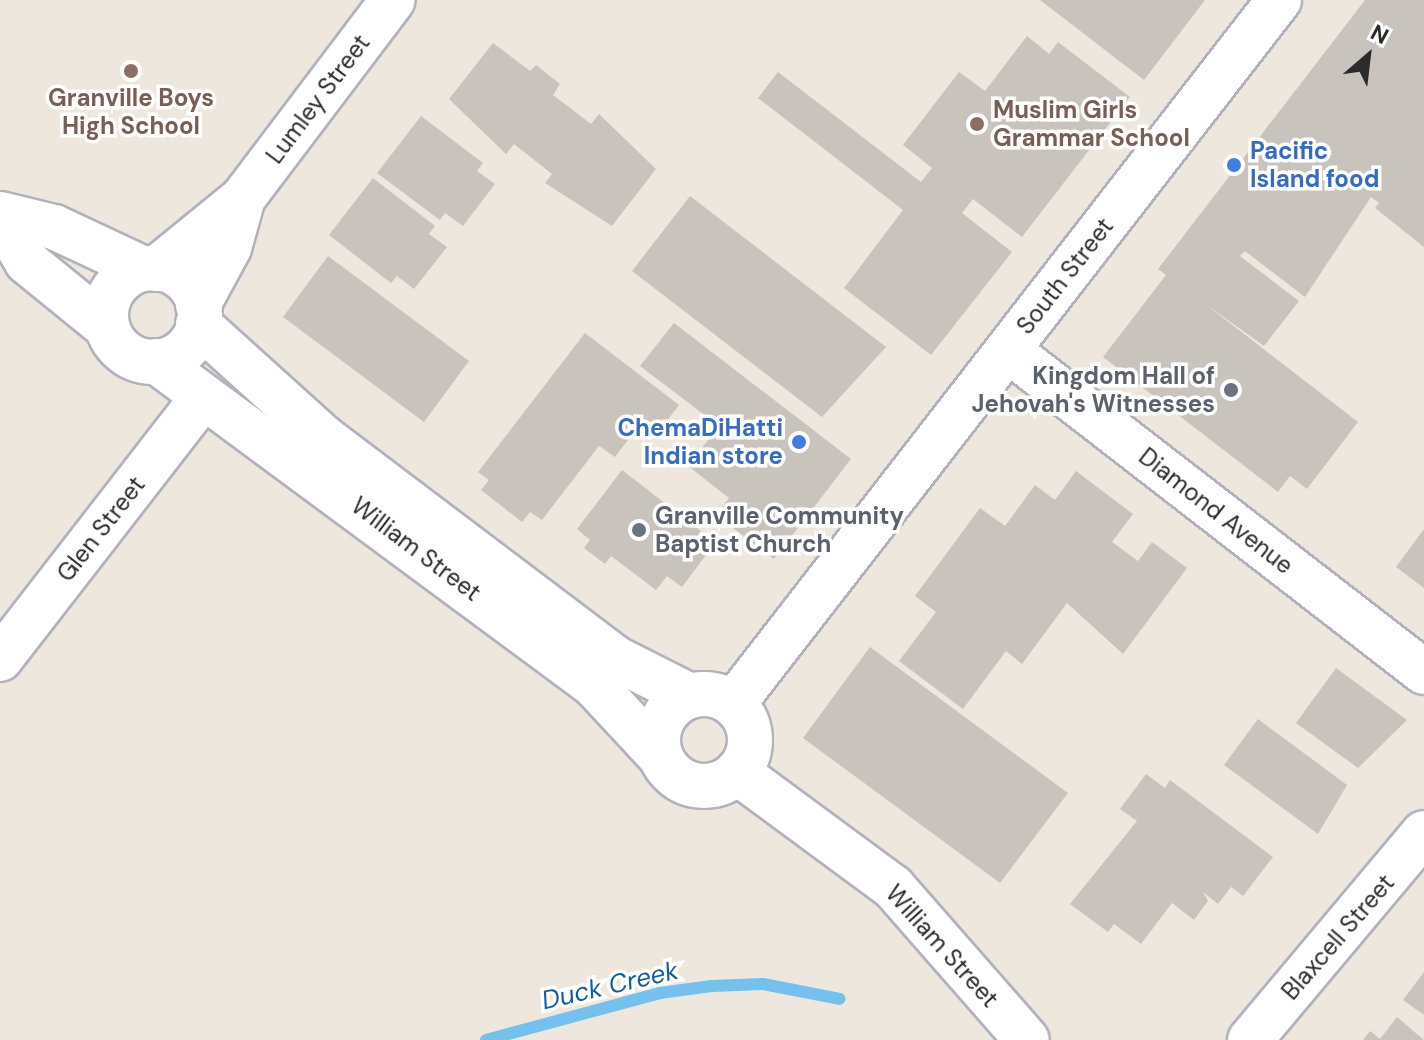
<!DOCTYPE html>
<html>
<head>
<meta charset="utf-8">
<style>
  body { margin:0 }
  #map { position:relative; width:1424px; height:1040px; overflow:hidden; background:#ede7de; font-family:"DM Sans",sans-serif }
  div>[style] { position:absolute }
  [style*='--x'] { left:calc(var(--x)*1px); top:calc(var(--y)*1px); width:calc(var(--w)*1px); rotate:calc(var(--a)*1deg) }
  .stream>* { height:12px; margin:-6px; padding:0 6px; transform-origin:6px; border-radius:6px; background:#73c1ec }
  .building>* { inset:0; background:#c8c4bd }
  .roads { filter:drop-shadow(2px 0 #b1b2be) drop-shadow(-2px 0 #b1b2be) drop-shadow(0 2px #b1b2be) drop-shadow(0 -2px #b1b2be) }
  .minor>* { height:44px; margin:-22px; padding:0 22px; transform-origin:22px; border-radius:22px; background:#fff }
  .minor>.ring { margin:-22px; padding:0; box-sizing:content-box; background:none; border:44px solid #fff; border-radius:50% }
  .dots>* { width:22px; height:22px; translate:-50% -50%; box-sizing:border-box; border:4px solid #fff; border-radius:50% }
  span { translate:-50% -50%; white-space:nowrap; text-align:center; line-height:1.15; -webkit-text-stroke:7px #fff; paint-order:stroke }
  .education-label { font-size:24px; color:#785e54; font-weight:700 }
  .left { translate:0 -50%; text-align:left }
  .street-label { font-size:24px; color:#2b2b2b }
  .shop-label { font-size:24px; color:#366cbe; font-weight:700 }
  .right { translate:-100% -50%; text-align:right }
  .worship-label { font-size:24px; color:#5b616d; font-weight:700 }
  .water-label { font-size:26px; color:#105e9a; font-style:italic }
  .north { position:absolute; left:1328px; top:16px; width:80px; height:80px; -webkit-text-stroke:6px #fff; paint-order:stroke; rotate:28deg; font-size:22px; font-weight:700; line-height:32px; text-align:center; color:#2b2b2b }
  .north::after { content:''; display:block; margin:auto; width:28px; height:36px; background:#2b2b2b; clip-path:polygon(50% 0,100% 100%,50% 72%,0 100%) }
</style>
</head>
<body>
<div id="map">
  <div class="stream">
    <div style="--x:486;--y:1040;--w:180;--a:-15.1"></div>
    <div style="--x:660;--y:993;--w:52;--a:-7.7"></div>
    <div style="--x:712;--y:986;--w:51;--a:-2.2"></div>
    <div style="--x:763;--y:984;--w:78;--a:11"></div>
  </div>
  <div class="building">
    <div style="clip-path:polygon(1040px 0,1205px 0,1144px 80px)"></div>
    <div style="clip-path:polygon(1365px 0,1424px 0,1424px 247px,1375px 208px,1379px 203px,1371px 197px,1305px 297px,1245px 251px,1240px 256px,1299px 301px,1264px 346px,1204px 303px,1358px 422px,1307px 489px,1290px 476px,1278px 492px,1103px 357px,1166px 275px,1158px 269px)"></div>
    <div style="clip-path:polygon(1027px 36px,1049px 54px,1058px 42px,1130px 97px,1022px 237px,973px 199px,962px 213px,1012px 252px,931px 355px,844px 288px,903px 210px,758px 98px,778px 72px,921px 182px,932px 168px,903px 145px,959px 72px,985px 91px)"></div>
    <div style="clip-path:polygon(493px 43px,530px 71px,536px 65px,560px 84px,553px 95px,591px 124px,599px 114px,656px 169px,612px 226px,545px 183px,552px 174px,514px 144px,506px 154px,449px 99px)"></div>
    <div style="clip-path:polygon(421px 116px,483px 163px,477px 171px,495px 184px,463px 226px,445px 213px,440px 220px,377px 173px)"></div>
    <div style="clip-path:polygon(373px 178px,435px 226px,429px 234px,447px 247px,414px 289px,397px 276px,391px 283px,329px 235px)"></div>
    <div style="clip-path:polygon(690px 196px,886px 347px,822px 417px,632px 271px)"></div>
    <div style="clip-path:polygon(328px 256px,469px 361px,424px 422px,283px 317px)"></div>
    <div style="clip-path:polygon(674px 323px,851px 459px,774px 559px,716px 515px,729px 498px,688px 466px,719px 426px,640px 366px)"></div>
    <div style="clip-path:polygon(585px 333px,679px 405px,657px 434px,646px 426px,634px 432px,615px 457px,599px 446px,542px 520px,530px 512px,522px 522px,481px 490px,489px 480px,478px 472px)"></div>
    <div style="clip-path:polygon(622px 470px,701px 531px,692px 544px,706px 555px,682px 587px,667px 576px,656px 590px,611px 556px,605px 564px,584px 548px,590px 540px,577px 529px)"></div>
    <div style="clip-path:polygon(1076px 471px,1133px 514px,1112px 542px,1138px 561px,1152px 542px,1187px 568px,1123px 654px,1067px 603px,1022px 664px,1006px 651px,963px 709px,899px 661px,936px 612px,915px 596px,980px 508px,1005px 526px,1035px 485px,1055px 500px)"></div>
    <div style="clip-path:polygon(1424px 529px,1424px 588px,1396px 567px)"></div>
    <div style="clip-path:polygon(870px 647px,1068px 793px,1000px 883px,803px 738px)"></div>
    <div style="clip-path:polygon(1336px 668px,1407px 720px,1358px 768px,1296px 723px)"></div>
    <div style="clip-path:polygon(1258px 719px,1347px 785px,1318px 834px,1224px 765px)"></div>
    <div style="clip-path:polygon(1146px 774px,1165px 788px,1170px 780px,1273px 857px,1243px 896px,1231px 887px,1218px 904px,1203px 892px,1208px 901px,1194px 920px,1172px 903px,1141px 944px,1114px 924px,1108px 932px,1070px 904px,1137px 821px,1120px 809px)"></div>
    <div style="clip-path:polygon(1424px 972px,1424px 1015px,1403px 1000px)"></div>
    <div style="clip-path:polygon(1397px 1017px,1424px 1040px,1363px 1040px,1370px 1031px,1380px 1039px)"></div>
  </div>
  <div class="roads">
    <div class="minor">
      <div style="--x:0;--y:214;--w:56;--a:13.5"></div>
      <div style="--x:54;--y:227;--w:99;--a:25"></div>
      <div style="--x:0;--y:216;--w:53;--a:59.6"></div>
      <div style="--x:27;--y:262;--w:103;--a:39.1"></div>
      <div class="ring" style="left:106px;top:268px;width:50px;height:50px"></div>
      <div style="--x:156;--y:269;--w:112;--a:-39.2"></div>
      <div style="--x:243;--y:198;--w:248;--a:-52.9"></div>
      <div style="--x:198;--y:305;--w:65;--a:-61.5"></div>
      <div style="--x:229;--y:248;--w:52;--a:-74.4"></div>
      <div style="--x:198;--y:324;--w:169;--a:42.1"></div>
      <div style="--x:323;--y:437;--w:366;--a:37.1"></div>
      <div style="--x:615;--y:658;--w:84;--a:26.9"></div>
      <div style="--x:1008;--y:350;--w:526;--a:37.74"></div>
      <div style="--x:156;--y:361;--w:545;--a:36.49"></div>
      <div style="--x:594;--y:685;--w:97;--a:47.1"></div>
      <div style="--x:0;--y:659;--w:328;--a:-52.2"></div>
      <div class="ring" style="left:658px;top:694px;width:48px;height:48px"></div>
      <div style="--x:733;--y:704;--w:891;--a:-52.2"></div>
      <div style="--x:737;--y:772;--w:194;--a:36.4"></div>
      <div style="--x:893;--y:887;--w:203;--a:48.8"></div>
      <div style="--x:1250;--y:1040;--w:270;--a:-50"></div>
    </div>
  </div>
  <div class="dots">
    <div style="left:131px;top:71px;background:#8d6e63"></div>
    <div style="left:977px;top:124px;background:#8d6e63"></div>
    <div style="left:1234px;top:165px;background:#3f7fe0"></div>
    <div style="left:1231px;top:390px;background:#6b7280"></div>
    <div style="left:799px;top:442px;background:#3f7fe0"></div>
    <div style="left:639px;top:530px;background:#6b7280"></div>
  </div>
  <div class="education-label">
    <span style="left:131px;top:112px">Granville Boys<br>High School</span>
    <span class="left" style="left:993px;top:124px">Muslim Girls<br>Grammar School</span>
  </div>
  <div class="street-label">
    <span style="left:318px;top:99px;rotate:-53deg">Lumley Street</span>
    <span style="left:1065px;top:276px;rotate:-52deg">South Street</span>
    <span style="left:1216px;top:511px;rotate:38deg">Diamond Avenue</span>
    <span style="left:101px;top:529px;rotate:-52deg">Glen Street</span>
    <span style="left:416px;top:549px;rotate:37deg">William Street</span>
    <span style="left:1338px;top:937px;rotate:-49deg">Blaxcell Street</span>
    <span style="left:942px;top:946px;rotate:48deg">William Street</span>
  </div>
  <div class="shop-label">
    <span class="left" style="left:1250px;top:165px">Pacific<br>Island food</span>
    <span class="right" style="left:783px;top:442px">ChemaDiHatti<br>Indian store</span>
  </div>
  <div class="worship-label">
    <span class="right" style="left:1215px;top:390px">Kingdom Hall of<br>Jehovah's Witnesses</span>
    <span class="left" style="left:655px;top:530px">Granville Community<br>Baptist Church</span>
  </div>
  <div class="water-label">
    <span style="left:610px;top:986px;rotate:-13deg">Duck Creek</span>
  </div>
  <div class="north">N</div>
</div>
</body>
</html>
